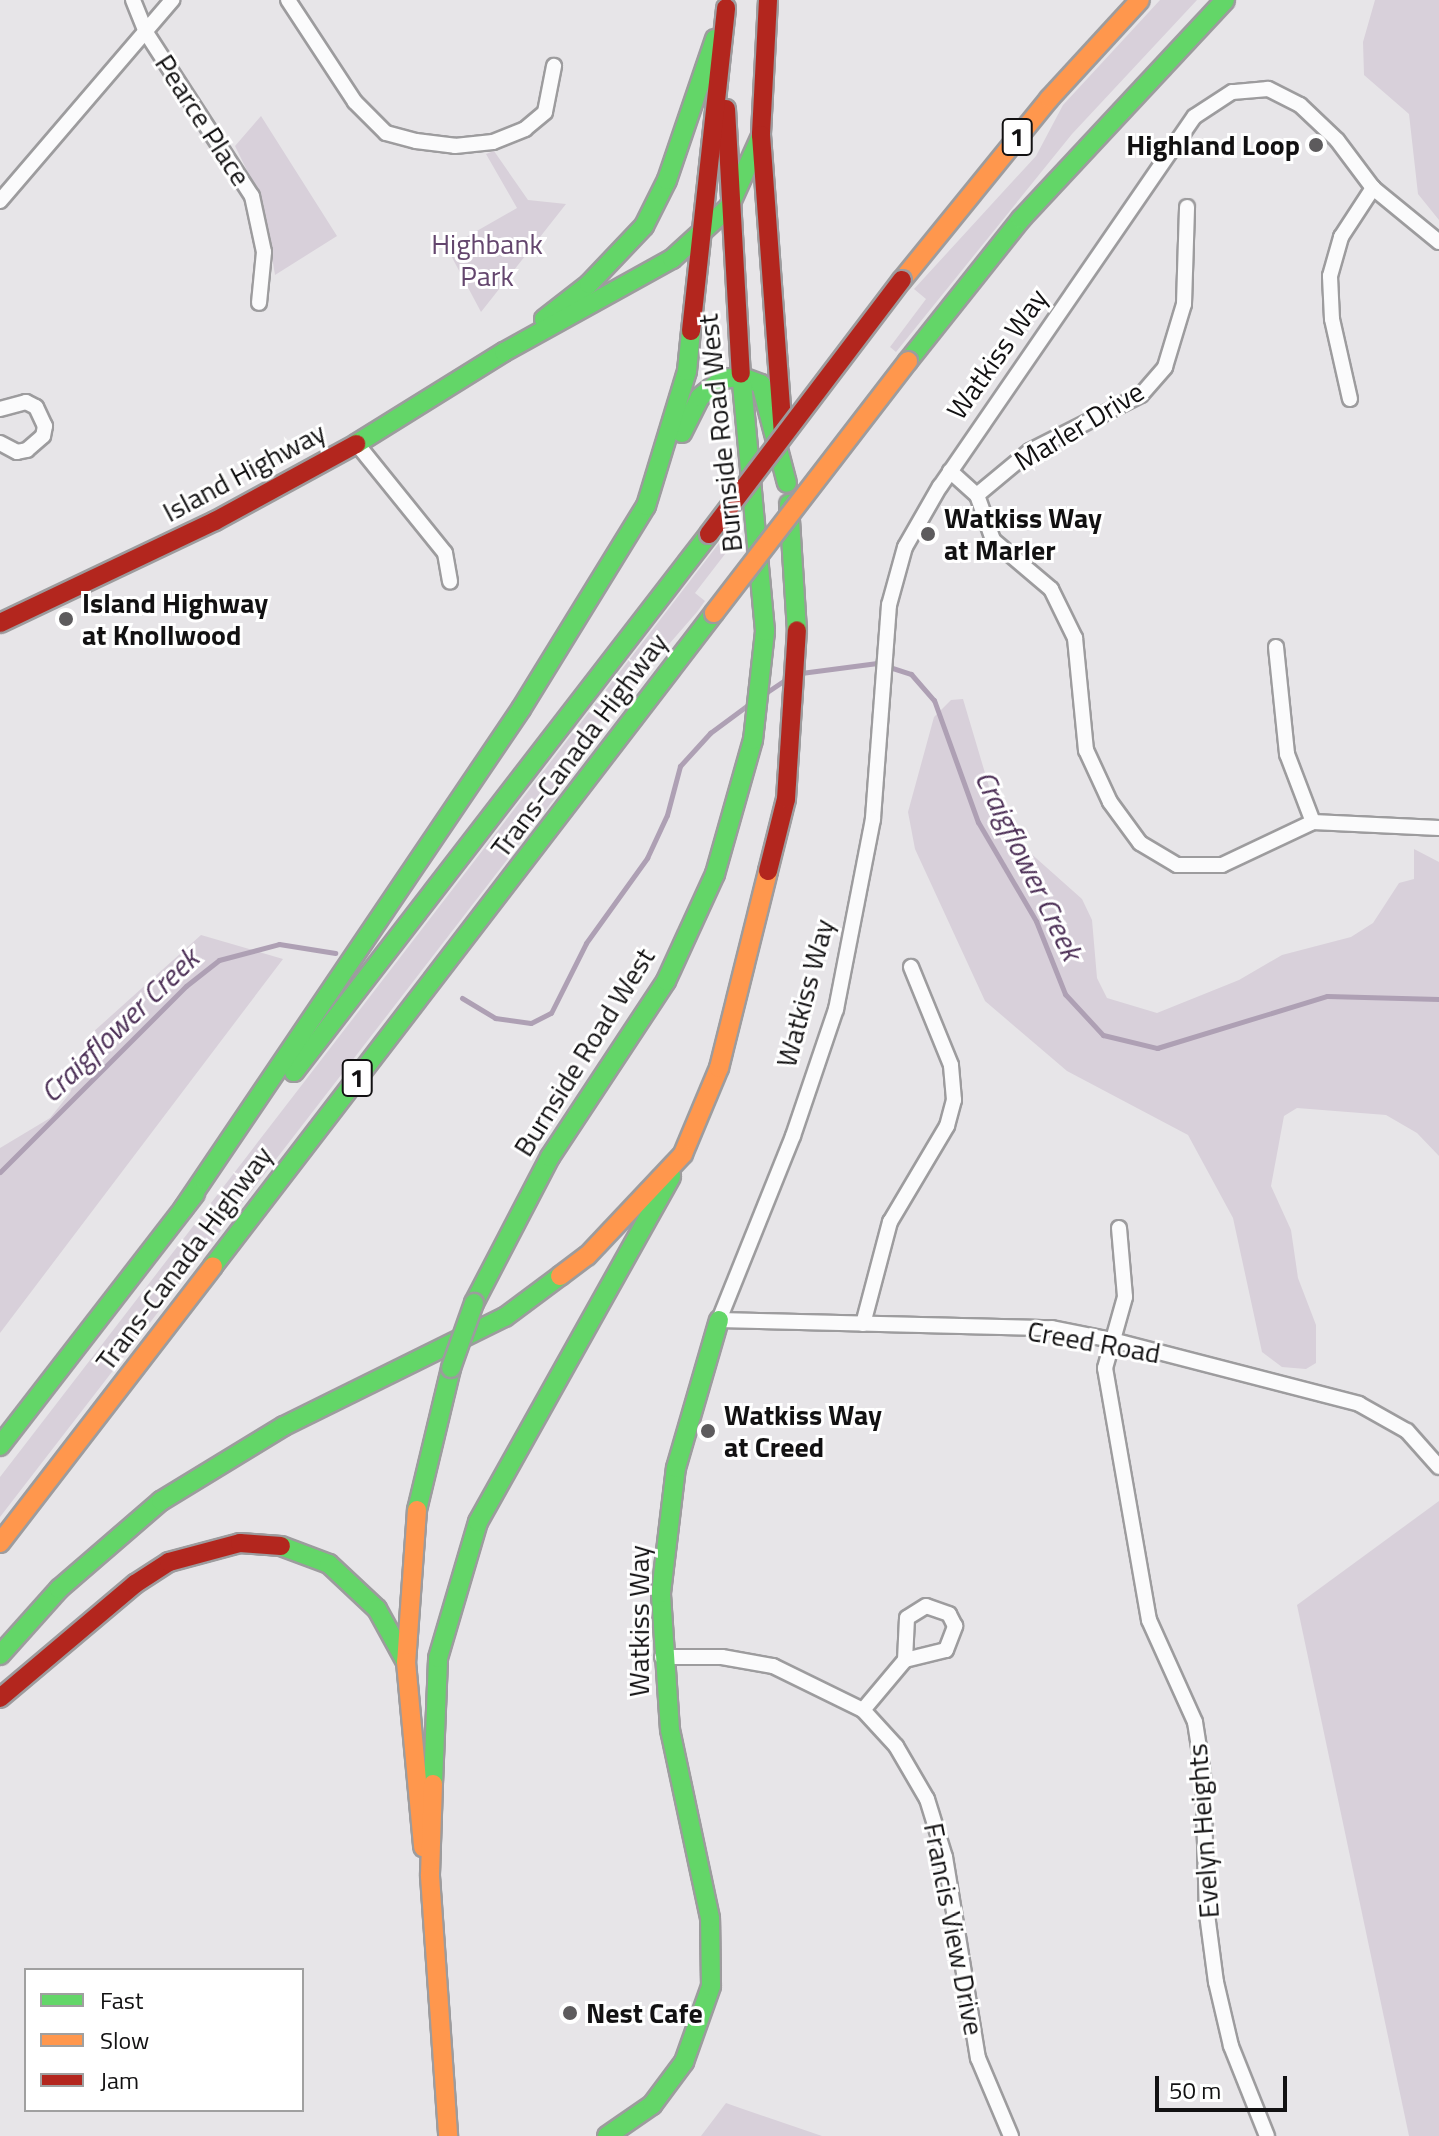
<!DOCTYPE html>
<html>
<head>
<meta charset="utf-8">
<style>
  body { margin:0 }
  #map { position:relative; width:1439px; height:2136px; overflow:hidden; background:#e7e5e8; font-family:"Titillium Web",sans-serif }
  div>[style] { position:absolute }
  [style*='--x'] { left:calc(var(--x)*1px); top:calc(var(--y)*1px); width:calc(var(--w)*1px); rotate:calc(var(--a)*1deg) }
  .green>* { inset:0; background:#d8d0da }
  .stream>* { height:5px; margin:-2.5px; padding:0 2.5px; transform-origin:2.5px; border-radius:2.5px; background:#aea0b4 }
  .roads { filter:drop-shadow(2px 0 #9d9c9e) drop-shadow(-2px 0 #9d9c9e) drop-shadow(0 2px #9d9c9e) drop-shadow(0 -2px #9d9c9e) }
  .street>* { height:14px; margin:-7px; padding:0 7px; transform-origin:7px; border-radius:7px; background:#fbfbfc }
  .fast>* { height:18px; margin:-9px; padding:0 9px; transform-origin:9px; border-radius:9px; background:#63d668 }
  .slow>* { height:18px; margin:-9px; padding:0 9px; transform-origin:9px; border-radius:9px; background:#ff974d }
  .jam>* { height:18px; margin:-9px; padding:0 9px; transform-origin:9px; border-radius:9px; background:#b3261e }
  .bridges { filter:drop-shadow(2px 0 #9d9c9e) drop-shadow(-2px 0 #9d9c9e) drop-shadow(0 2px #9d9c9e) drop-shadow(0 -2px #9d9c9e) }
  .fast-bridge>* { height:18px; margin:-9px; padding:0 9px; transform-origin:9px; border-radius:9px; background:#63d668 }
  .slow-bridge>* { height:18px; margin:-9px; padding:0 9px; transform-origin:9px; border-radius:9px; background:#ff974d }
  .jam-bridge>* { height:18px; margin:-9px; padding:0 9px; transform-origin:9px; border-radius:9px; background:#b3261e }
  .dots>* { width:22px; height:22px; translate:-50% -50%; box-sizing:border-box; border:4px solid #fff; border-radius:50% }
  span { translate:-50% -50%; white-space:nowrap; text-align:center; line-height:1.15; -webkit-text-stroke:6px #fff; paint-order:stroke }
  .shield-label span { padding:2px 6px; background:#fff; border:2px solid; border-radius:6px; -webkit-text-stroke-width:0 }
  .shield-label { font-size:26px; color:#121112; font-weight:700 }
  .street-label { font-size:28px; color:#121112 }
  .poi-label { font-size:28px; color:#121112; font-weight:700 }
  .right { translate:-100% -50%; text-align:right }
  .left { translate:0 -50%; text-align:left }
  .park-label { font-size:28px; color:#64466e }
  .water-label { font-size:30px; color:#4d3057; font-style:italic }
  .legend { position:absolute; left:24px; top:1968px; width:280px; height:144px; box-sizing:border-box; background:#fff; border:2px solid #a0a0a0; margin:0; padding:10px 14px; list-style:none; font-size:24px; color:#121112 }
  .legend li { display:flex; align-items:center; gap:16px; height:40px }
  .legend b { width:40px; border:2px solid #a0a0a0 }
  .scale { position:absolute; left:1155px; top:2076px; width:132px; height:36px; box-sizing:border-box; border:4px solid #121112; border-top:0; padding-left:10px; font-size:24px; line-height:28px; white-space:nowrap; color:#121112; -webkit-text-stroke:6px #fff; paint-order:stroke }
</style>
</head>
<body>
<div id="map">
  <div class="green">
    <div style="clip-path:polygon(1160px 0,1197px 0,1072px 134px,896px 352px,890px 347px,926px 299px,914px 289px,1036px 156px,1063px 105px)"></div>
    <div style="clip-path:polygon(1375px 0,1439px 0,1439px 220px,1418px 194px,1409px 114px,1364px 75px,1363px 42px)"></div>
    <div style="clip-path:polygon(261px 116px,337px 236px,275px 275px,263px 203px,235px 146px)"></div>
    <div style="clip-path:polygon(494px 151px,528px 200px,566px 204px,481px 312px,447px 248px,517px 208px,486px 154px)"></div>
    <div style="clip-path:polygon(723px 538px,732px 545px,695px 593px,705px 601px,697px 612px,588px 737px,561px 790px,534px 825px,0 1517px,0 1477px)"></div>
    <div style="clip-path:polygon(963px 699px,1001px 827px,1082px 899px,1092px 920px,1097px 978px,1107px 998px,1157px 1013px,1239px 980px,1282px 955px,1351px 937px,1373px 923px,1399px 883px,1414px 879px,1414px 849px,1439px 862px,1439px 1156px,1417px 1133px,1386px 1115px,1297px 1108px,1284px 1116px,1271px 1186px,1291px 1230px,1298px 1278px,1316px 1325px,1316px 1363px,1306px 1369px,1282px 1367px,1262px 1352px,1233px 1218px,1188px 1135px,1067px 1071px,985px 1001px,915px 849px,908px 812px,934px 717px,951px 700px)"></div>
    <div style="clip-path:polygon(201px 935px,283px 959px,0 1333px,0 1148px,50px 1118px,70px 1093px,92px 1033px)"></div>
    <div style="clip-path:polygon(1439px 1501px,1439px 2136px,1409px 2136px,1297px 1605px)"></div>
    <div style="clip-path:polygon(726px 2103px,740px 2108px,822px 2136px,701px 2136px)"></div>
  </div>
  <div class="stream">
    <div style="--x:801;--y:673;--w:77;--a:-7.5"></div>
    <div style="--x:877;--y:663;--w:36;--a:18"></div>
    <div style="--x:911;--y:674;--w:35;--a:49"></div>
    <div style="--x:934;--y:700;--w:130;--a:70.2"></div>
    <div style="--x:978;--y:822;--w:115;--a:59.6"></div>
    <div style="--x:1036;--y:921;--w:79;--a:68.3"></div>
    <div style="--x:1065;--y:994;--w:56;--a:47.2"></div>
    <div style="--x:1103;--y:1035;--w:56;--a:13.5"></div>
    <div style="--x:1157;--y:1048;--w:178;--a:-17"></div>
    <div style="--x:1327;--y:996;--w:112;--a:1.5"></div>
    <div style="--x:767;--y:692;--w:22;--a:-34"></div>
    <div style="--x:462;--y:998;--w:39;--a:31"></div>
    <div style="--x:495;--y:1018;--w:36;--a:8"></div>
    <div style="--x:531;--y:1023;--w:22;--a:-27"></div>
    <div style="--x:551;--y:1013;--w:78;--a:-63.4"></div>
    <div style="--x:586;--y:943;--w:105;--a:-54.3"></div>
    <div style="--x:647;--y:858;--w:47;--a:-65.1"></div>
    <div style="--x:667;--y:815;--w:51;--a:-75.1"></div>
    <div style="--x:680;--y:766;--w:45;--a:-47.7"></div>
    <div style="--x:710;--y:733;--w:47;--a:-36.4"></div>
    <div style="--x:0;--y:1172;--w:263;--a:-45"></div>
    <div style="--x:186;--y:986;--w:42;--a:-38.2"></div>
    <div style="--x:219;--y:960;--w:62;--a:-14.9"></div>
    <div style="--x:279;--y:944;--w:57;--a:9.1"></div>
  </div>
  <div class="roads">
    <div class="street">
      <div style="--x:133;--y:0;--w:37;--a:68"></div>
      <div style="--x:147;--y:34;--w:193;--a:57.1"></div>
      <div style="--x:252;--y:196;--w:57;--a:77.9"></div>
      <div style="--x:264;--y:252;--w:51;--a:95.6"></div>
      <div style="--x:288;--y:0;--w:122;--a:56.7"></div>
      <div style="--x:355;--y:102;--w:44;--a:45"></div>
      <div style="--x:386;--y:133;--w:31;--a:15"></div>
      <div style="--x:416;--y:141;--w:39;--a:7"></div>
      <div style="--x:455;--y:146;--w:38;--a:-6"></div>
      <div style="--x:493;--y:142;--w:35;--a:-22"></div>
      <div style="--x:525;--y:129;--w:26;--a:-40"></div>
      <div style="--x:545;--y:112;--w:47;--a:-78.9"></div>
      <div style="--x:0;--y:201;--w:265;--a:-49.4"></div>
      <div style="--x:1439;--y:242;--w:85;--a:-140.7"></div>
      <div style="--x:1373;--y:188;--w:60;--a:-126.9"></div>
      <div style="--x:1337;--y:140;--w:51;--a:-136.6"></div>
      <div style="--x:1300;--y:105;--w:36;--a:-153"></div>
      <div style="--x:1268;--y:89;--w:36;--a:175"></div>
      <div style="--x:1232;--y:92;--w:45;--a:146.7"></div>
      <div style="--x:1194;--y:117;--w:448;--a:124.5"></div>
      <div style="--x:940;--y:486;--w:70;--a:119.8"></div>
      <div style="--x:905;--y:547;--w:60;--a:105.4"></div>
      <div style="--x:889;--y:605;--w:215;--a:94.3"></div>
      <div style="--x:873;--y:819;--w:194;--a:101"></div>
      <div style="--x:836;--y:1009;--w:134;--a:108.7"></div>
      <div style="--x:793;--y:1136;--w:198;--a:111.9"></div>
      <div style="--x:719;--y:1320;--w:333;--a:1.4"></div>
      <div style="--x:1052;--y:1328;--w:65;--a:11.5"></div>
      <div style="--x:1116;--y:1341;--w:251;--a:14.5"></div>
      <div style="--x:1359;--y:1404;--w:55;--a:29.4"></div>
      <div style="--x:1407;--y:1431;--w:48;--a:48.4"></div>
      <div style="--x:1350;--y:399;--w:82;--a:-102.7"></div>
      <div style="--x:1332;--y:319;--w:43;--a:-92.7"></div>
      <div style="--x:1330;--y:276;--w:41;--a:-74.2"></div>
      <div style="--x:1341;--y:237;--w:59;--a:-56.9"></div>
      <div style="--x:0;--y:409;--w:27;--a:-15"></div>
      <div style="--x:26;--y:402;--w:11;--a:27"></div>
      <div style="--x:36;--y:407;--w:21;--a:65"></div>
      <div style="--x:45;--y:426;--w:10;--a:101"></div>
      <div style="--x:43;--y:436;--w:21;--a:139"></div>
      <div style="--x:27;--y:450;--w:10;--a:169"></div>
      <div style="--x:17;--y:452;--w:19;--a:-152"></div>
      <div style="--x:357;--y:444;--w:140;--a:51.1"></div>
      <div style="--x:445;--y:553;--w:29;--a:80"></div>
      <div style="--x:950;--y:471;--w:36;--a:42"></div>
      <div style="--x:977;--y:495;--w:48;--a:70.4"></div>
      <div style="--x:993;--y:540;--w:76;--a:40.2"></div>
      <div style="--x:1051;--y:589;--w:55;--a:63.9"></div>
      <div style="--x:1075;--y:638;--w:113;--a:84.4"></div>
      <div style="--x:1086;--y:750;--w:57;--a:65.2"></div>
      <div style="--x:1110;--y:802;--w:51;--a:53.8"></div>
      <div style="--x:1140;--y:843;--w:43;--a:30.7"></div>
      <div style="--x:1177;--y:865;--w:45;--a:0"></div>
      <div style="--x:1222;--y:865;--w:101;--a:-25.3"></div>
      <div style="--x:1313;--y:822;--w:126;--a:2.7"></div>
      <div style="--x:977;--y:495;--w:69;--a:-39.7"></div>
      <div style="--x:1030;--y:451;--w:124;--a:-26.8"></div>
      <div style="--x:1141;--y:395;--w:37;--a:-49"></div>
      <div style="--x:1165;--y:367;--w:66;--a:-73.2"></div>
      <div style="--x:1184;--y:304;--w:97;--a:-88.2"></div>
      <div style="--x:1276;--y:647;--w:108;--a:84.1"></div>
      <div style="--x:1287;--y:754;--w:73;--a:69.1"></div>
      <div style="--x:1119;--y:1228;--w:69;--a:85"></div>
      <div style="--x:1125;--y:1297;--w:74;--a:105.7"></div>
      <div style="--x:1105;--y:1368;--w:256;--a:80.1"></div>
      <div style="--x:1149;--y:1620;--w:112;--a:65.7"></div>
      <div style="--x:1195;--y:1722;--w:52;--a:81.1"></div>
      <div style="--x:1203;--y:1773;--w:141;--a:88.4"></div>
      <div style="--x:1207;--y:1914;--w:69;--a:82.5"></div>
      <div style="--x:1216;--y:1982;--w:66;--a:76.8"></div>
      <div style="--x:1231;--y:2046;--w:97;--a:68.2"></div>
      <div style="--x:863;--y:1324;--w:106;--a:-75.2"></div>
      <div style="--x:890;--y:1222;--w:112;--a:-59.3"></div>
      <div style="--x:947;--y:1126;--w:27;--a:-75"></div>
      <div style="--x:954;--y:1100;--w:35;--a:-95"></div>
      <div style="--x:951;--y:1065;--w:106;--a:-112.2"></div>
      <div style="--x:662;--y:1657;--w:60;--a:0"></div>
      <div style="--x:722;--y:1657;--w:52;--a:10"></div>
      <div style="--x:773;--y:1666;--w:100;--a:26.1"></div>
      <div style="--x:863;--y:1710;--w:49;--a:47.5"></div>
      <div style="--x:896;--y:1746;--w:61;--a:59.7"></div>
      <div style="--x:927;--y:1799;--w:61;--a:72.8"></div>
      <div style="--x:945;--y:1857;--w:204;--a:80.7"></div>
      <div style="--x:978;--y:2058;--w:85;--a:67.1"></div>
      <div style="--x:863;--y:1710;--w:65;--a:-50"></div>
      <div style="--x:905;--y:1660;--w:42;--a:-13.7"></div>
      <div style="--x:946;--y:1650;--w:26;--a:-69"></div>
      <div style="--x:955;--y:1626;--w:13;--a:-117"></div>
      <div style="--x:949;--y:1614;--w:24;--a:-161"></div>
      <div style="--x:926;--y:1606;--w:22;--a:148"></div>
      <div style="--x:907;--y:1618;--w:42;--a:92.7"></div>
    </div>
    <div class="fast">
      <div style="--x:544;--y:319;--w:57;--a:-37.9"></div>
      <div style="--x:589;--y:284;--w:80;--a:-46.5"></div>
      <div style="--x:644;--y:226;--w:51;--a:-63.4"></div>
      <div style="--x:667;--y:180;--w:149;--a:-71.2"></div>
      <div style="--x:908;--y:361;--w:181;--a:-51.5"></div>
      <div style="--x:1021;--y:219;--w:299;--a:-47"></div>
      <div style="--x:682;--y:433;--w:40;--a:-63.4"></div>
      <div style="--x:700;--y:397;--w:28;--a:-39"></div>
      <div style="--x:722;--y:379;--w:20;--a:-6"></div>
      <div style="--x:742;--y:377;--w:20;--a:20"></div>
      <div style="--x:761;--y:384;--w:102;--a:75.3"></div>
      <div style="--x:356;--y:444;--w:174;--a:-31.9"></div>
      <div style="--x:504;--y:352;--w:192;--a:-29"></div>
      <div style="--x:672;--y:259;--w:77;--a:-42.4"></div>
      <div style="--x:729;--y:207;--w:78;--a:-65.7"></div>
      <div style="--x:789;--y:504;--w:126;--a:86.4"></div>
      <div style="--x:294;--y:1072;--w:679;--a:-52.35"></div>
      <div style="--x:183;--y:1209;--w:604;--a:-55.94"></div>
      <div style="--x:521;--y:709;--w:238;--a:-58.4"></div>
      <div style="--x:646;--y:506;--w:141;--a:-73.1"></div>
      <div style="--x:687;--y:371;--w:40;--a:-84.3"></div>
      <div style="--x:213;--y:1266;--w:823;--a:-52.5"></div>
      <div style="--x:474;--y:1303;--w:165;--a:-62.5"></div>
      <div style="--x:550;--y:1157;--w:211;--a:-56.6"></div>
      <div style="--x:666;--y:981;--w:118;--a:-65.4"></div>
      <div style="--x:715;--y:874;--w:139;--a:-74.2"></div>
      <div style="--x:753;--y:740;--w:110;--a:-83.7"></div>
      <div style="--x:765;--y:631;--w:258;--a:-95.3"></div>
      <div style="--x:0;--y:1446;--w:319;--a:-52.3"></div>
      <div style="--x:417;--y:1510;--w:146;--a:-76.5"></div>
      <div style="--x:281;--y:1546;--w:51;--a:20.6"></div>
      <div style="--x:329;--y:1564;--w:66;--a:43.2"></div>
      <div style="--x:377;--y:1609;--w:60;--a:61.3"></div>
      <div style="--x:0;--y:1655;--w:89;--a:-48.2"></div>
      <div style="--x:59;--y:1589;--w:135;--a:-40.8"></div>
      <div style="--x:161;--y:1501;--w:144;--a:-31.4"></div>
      <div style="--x:284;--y:1426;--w:246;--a:-26.3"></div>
      <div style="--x:505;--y:1317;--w:69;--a:-36.7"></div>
      <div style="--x:433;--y:1784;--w:126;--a:-87.7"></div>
      <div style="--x:438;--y:1658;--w:142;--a:-73.6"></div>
      <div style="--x:478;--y:1522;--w:396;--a:-60.8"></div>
      <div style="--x:607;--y:2136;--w:55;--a:-34.6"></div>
      <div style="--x:652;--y:2105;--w:54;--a:-53.3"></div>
      <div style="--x:684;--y:2062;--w:81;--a:-70.4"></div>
      <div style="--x:711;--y:1986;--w:68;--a:-90.8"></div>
      <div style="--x:710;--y:1918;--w:192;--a:-102"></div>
      <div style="--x:670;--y:1730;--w:137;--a:-93.8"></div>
      <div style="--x:661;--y:1593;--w:126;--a:-83.2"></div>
      <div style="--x:676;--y:1468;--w:154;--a:-73.8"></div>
    </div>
    <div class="slow">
      <div style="--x:902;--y:280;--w:233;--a:-50.9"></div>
      <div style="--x:1049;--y:99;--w:134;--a:-47.4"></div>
      <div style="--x:683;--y:1154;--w:93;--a:-67.3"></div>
      <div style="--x:719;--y:1068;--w:203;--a:-76"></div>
      <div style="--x:560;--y:1276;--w:34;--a:-37"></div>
      <div style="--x:587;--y:1256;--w:140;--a:-46.7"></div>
      <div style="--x:417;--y:1510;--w:152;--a:94.1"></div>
      <div style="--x:406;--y:1662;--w:186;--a:84.7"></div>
      <div style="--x:0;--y:1543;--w:349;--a:-52.4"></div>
      <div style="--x:433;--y:1784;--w:92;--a:91.9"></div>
      <div style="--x:430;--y:1876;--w:261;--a:86"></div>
    </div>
    <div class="jam">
      <div style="--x:768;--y:0;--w:135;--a:93"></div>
      <div style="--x:761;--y:135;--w:298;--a:85.8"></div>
      <div style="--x:726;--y:109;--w:265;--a:86.8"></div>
      <div style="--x:691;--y:331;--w:325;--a:-83.8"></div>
      <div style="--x:0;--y:623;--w:238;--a:-25.4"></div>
      <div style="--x:215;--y:521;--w:161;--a:-28.6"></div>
      <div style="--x:768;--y:871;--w:74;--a:-76"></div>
      <div style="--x:786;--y:799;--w:169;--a:-86.3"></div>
      <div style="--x:0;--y:1698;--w:177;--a:-40.2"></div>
      <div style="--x:135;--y:1584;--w:40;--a:-32.9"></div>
      <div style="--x:169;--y:1562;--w:73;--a:-15"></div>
      <div style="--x:240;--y:1543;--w:41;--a:4.2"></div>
    </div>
  </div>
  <div class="bridges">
    <div class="fast-bridge">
      <div style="--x:451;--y:1368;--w:69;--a:-70.5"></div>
    </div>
    <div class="slow-bridge">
      <div style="--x:714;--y:613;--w:318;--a:-52.4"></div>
    </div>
    <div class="jam-bridge">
      <div style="--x:709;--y:534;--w:319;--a:-52.8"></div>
    </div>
  </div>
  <div class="dots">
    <div style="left:1316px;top:145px;background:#5d5b5d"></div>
    <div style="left:928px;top:534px;background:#5d5b5d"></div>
    <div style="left:66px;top:619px;background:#5d5b5d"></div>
    <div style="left:708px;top:1431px;background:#5d5b5d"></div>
    <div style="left:570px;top:2013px;background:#5d5b5d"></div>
  </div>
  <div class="shield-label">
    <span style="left:1017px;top:137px">1</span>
    <span style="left:357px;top:1078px">1</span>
  </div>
  <div class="street-label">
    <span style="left:203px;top:120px;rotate:57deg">Pearce Place</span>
    <span style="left:997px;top:354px;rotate:-55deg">Watkiss Way</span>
    <span style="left:1079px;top:426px;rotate:-31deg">Marler Drive</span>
    <span style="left:720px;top:433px;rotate:-96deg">Burnside Road West</span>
    <span style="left:244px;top:472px;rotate:-28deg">Island Highway</span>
    <span style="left:579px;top:745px;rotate:-53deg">Trans-Canada Highway</span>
    <span style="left:805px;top:993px;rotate:-75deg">Watkiss Way</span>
    <span style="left:584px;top:1052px;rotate:-58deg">Burnside Road West</span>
    <span style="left:184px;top:1258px;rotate:-53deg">Trans-Canada Highway</span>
    <span style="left:1094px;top:1342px;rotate:10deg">Creed Road</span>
    <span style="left:639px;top:1621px;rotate:-90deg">Watkiss Way</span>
    <span style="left:1203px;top:1831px;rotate:-94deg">Evelyn Heights</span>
    <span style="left:954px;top:1929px;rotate:79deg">Francis View Drive</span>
  </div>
  <div class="poi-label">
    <span class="right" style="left:1300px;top:145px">Highland Loop</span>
    <span class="left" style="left:944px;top:534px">Watkiss Way<br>at Marler</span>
    <span class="left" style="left:82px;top:619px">Island Highway<br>at Knollwood</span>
    <span class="left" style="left:724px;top:1431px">Watkiss Way<br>at Creed</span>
    <span class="left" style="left:586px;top:2013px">Nest Cafe</span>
  </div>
  <div class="park-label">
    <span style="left:487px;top:260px">Highbank<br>Park</span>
  </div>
  <div class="water-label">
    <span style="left:1029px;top:865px;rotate:64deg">Craigflower Creek</span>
    <span style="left:119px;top:1025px;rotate:-44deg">Craigflower Creek</span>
  </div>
  <ul class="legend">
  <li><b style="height:10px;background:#63d668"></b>Fast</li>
  <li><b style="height:10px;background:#ff974d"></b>Slow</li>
  <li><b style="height:10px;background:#b3261e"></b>Jam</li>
  </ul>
  <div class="scale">50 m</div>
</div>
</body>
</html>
